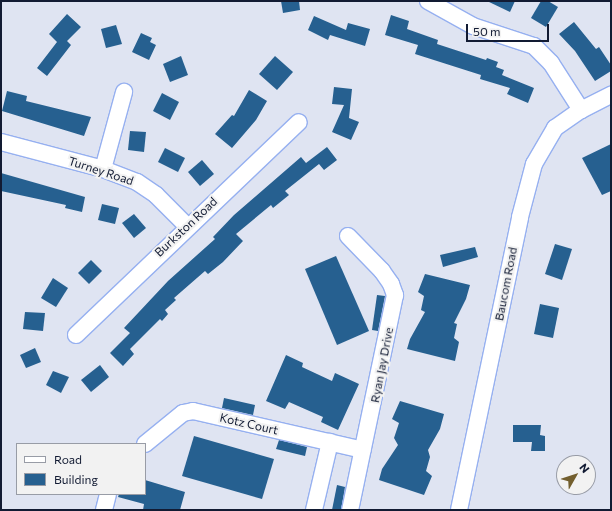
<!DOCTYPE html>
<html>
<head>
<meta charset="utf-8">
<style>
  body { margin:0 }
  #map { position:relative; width:612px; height:511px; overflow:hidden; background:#dfe4f2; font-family:Commissioner,sans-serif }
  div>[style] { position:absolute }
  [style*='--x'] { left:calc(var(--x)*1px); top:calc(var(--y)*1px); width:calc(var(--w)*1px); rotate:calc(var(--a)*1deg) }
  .building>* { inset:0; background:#266090 }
  .roads { filter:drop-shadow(1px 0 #96b0f0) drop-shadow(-1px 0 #96b0f0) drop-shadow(0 1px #96b0f0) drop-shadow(0 -1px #96b0f0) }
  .minor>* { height:16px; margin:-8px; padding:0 8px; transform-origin:8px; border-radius:8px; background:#fff }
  span { translate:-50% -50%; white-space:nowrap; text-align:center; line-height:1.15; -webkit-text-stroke:4px #f2f2f2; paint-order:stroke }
  .street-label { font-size:12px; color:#121b33 }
  .frame { position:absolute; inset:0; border:2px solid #121b33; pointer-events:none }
  .legend { position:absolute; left:16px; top:443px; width:130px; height:52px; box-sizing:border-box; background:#f2f2f2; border:1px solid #989ca6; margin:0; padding:5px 7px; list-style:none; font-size:12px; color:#121b33 }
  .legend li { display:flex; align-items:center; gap:8px; height:20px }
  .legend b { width:20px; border:1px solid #989ca6 }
  .north { position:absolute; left:556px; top:455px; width:40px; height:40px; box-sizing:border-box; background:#f2f2f2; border:1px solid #989ca6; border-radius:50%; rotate:51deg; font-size:11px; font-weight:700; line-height:16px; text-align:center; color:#121b33 }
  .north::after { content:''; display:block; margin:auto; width:14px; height:18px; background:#735f2e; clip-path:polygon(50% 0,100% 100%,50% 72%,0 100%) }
  .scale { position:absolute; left:466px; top:24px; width:83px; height:18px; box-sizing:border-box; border:2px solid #121b33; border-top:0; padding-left:5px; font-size:12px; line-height:14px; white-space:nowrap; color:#121b33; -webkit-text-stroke:3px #f2f2f2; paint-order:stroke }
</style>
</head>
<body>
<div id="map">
  <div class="building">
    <div style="clip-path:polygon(281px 1px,299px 1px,300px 10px,283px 13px)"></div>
    <div style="clip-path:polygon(487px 1px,515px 1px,510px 12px)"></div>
    <div style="clip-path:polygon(541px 1px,548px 1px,558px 7px,546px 27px,531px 18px)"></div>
    <div style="clip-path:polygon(67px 14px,81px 27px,67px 41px,71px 45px,47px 76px,37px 68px,57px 42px,49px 34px)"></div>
    <div style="clip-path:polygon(391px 15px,409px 21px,407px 29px,438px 40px,437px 44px,486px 60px,487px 58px,498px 62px,496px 67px,504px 70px,502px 75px,534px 88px,528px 103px,507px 94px,510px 88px,480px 79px,481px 75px,415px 54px,418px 45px,385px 35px)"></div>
    <div style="clip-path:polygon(314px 16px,346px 30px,348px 23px,370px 29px,365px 46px,330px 35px,328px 40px,308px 30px)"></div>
    <div style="clip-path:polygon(574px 22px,596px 49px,599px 47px,611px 65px,611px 71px,595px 81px,575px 51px,559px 34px)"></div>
    <div style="clip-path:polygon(116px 25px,122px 44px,106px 48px,101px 29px)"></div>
    <div style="clip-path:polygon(141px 33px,152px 38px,150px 42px,156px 45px,149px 60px,132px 52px)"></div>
    <div style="clip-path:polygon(181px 56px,188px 75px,170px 82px,163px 64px)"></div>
    <div style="clip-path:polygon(275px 56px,293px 72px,277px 90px,259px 74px)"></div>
    <div style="clip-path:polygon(334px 87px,352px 89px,349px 118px,359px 122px,351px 140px,332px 132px,344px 105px,332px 104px)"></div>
    <div style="clip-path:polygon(249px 90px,267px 101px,256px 120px,232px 148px,215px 134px,232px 115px,234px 116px)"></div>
    <div style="clip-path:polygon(7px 91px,27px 96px,26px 101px,91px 117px,84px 136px,2px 111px)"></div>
    <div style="clip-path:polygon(162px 93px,179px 102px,170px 120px,153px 111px)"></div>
    <div style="clip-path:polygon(130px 131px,146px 132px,144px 152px,128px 150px)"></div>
    <div style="clip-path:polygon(611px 144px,611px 191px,602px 195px,582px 158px)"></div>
    <div style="clip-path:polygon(327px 147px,337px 160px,324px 170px,319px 164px,285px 191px,289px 195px,273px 208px,271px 205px,236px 234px,243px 241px,223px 262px,208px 274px,205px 271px,174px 298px,176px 300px,165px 310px,168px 314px,162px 321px,160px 319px,130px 349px,134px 354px,123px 366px,110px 353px,130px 333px,124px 328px,168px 281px,215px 239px,213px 237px,234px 215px,301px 157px,306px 163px)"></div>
    <div style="clip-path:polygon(165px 148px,185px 158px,178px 172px,158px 162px)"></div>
    <div style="clip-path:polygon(202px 160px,214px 174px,200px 186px,188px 172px)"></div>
    <div style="clip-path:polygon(1px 173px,85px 197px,82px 212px,65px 208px,66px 205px,1px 191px)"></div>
    <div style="clip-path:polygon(102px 204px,119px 208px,115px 224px,98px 220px)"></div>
    <div style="clip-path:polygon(134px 214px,146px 228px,134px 238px,122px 223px)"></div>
    <div style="clip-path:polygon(555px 244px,572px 249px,562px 280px,545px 274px)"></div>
    <div style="clip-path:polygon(475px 247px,478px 257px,443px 267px,440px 255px)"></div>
    <div style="clip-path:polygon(336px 256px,369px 331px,337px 345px,305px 269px)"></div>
    <div style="clip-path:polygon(91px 260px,102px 271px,89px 284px,78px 273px)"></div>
    <div style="clip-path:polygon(425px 274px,470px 285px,466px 299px,454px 323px,457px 324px,454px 338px,459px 342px,455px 361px,407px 349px,410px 339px,425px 312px,421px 310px,424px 296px,418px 292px)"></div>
    <div style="clip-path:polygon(53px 278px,68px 288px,56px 307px,41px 298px)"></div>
    <div style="clip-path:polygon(377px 295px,385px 296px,378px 331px,372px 330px)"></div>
    <div style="clip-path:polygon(540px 304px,559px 308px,553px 338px,534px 334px)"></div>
    <div style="clip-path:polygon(25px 312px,45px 313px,43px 331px,23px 329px)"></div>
    <div style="clip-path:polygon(35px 348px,41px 362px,26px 368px,20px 355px)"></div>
    <div style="clip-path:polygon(286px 355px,303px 363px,302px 367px,332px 381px,335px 373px,359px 384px,338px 430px,321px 422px,323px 417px,289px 402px,285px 409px,266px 401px)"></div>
    <div style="clip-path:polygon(100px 365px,109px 377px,91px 392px,81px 380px)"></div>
    <div style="clip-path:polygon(53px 371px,69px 377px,61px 393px,46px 385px)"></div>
    <div style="clip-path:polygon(224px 398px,255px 405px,253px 415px,222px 408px)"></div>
    <div style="clip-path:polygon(400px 401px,444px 414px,440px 429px,428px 450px,430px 457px,426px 471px,432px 476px,424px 495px,379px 480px,382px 469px,398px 445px,394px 438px,399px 423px,392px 419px)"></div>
    <div style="clip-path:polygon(513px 425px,541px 425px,540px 435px,545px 436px,545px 451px,531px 451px,532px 442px,513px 442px)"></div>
    <div style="clip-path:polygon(194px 436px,274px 459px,262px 499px,182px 476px)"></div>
    <div style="clip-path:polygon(279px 440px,307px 447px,305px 456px,276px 449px)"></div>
    <div style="clip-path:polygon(145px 480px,185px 492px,180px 510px,143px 510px,144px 504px,118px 497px,119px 494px,145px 494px)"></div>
    <div style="clip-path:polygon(337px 485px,345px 487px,341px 510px,332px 510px)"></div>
  </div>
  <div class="roads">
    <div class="minor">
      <div style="--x:428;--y:1;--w:51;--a:29.1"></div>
      <div style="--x:473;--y:26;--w:64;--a:18.2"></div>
      <div style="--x:534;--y:46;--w:24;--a:45"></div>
      <div style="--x:551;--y:63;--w:56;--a:57.4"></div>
      <div style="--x:1;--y:142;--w:106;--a:14.8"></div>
      <div style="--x:103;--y:169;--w:36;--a:21"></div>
      <div style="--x:137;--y:182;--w:23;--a:34"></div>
      <div style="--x:156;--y:195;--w:44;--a:45"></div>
      <div style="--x:103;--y:169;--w:80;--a:-74.7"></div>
      <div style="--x:348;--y:236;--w:49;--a:45.8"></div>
      <div style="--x:382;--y:271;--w:16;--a:55"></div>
      <div style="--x:391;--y:284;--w:12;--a:70"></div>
      <div style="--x:395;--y:295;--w:220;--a:101.8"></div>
      <div style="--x:76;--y:335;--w:308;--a:-43.7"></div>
      <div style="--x:145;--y:444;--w:49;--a:-39.2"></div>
      <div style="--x:183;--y:413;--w:10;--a:-11"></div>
      <div style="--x:193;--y:411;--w:174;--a:12.9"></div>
      <div style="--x:104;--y:510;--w:16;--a:-76"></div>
      <div style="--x:314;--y:510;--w:70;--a:-76.8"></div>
      <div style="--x:459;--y:510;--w:299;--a:-78.2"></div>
      <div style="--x:520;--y:217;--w:55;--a:-75.2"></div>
      <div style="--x:534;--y:164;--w:42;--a:-59.7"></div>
      <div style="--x:555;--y:128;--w:32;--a:-35"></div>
      <div style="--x:581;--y:110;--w:34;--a:-27"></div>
    </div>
  </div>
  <div class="street-label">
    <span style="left:101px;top:171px;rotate:18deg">Turney Road</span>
    <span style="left:186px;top:227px;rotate:-43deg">Burkston Road</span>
    <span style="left:506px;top:284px;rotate:-79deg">Baucom Road</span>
    <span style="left:382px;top:365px;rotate:-79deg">Ryan Jay Drive</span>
    <span style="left:249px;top:424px;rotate:13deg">Kotz Court</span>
  </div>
  <div class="frame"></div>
  <ul class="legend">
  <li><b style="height:5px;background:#fff"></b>Road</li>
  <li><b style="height:11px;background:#266090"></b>Building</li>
  </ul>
  <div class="north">N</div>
  <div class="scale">50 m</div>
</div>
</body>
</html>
